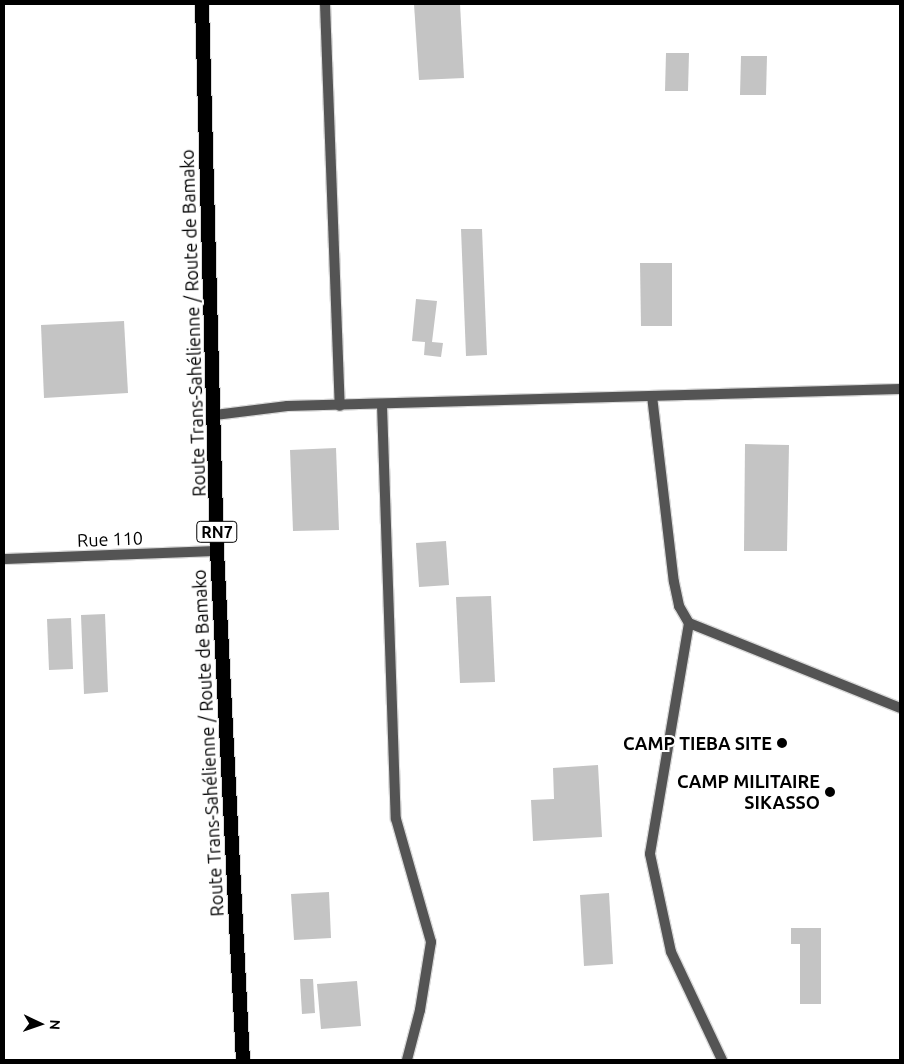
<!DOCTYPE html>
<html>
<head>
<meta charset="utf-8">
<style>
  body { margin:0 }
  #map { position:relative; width:904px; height:1064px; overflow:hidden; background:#fff; font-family:Ubuntu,sans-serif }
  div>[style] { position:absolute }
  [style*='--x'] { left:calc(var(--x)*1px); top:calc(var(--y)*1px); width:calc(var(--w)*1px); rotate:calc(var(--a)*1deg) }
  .building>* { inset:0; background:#c4c4c4 }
  .roads { filter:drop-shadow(1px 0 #dbdbdb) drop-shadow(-1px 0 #dbdbdb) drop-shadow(0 1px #dbdbdb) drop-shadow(0 -1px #dbdbdb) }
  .service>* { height:10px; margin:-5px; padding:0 5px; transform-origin:5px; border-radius:5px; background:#545454 }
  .minor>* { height:10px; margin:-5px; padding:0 5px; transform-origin:5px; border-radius:5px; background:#545454 }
  .tertiary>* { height:10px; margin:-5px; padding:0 5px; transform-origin:5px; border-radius:5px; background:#545454 }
  .trunk>* { height:14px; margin:-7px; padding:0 7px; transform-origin:7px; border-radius:7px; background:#000 }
  .dots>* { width:14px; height:14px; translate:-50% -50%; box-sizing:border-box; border:2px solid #fff; border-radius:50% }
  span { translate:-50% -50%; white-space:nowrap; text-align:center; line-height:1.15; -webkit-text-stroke:4px #fff; paint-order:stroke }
  .shield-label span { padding:1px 4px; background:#fff; border:1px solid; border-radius:4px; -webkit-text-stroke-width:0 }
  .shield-label { font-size:16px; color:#000; font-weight:700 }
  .street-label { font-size:18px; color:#000 }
  .poi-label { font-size:18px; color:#000; font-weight:700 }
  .right { translate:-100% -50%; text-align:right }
  .frame { position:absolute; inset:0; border:5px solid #000; pointer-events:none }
  .north { position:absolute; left:15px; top:999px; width:50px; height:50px; -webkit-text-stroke:4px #fff; paint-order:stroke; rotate:93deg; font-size:14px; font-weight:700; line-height:20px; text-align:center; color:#000 }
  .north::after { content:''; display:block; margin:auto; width:18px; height:22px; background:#000; clip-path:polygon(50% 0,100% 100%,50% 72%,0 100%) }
</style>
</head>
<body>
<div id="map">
  <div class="building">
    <div style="clip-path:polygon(414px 4px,460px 4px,464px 78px,419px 80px)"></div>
    <div style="clip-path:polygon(666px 53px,689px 53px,688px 91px,665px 91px)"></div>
    <div style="clip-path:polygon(741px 56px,767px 56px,766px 95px,740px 95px)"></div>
    <div style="clip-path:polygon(461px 229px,482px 229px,487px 355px,466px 356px)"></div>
    <div style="clip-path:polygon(640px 263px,672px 263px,672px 326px,641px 326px)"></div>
    <div style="clip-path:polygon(416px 299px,437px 301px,432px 342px,443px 343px,441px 357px,424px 355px,425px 342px,412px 341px)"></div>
    <div style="clip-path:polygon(124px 321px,128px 393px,44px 398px,41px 325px)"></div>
    <div style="clip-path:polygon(745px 444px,789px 445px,787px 551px,744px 551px)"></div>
    <div style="clip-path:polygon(336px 448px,339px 530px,293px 531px,290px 450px)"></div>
    <div style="clip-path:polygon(446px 541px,449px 585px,419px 587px,416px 543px)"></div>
    <div style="clip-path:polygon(491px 596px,495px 682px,460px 683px,456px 597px)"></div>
    <div style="clip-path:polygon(105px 614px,108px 692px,84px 694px,81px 615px)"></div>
    <div style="clip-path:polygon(71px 618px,73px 669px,49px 670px,47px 619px)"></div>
    <div style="clip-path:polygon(598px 765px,602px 837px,533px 841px,531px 800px,554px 799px,553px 768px)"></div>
    <div style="clip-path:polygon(329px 892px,331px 938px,294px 940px,291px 894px)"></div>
    <div style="clip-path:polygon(609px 893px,613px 964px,584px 966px,580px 895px)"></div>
    <div style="clip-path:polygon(791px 928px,821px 928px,821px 1004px,800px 1004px,800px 944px,791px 944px)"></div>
    <div style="clip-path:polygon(300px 979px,313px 979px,315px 1013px,302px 1014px)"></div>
    <div style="clip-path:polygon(357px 981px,361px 1026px,321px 1029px,317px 984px)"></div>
  </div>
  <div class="roads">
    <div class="service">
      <div style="--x:325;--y:4;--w:402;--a:87.9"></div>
      <div style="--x:652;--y:396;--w:187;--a:83.3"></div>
      <div style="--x:674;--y:582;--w:25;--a:78"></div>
      <div style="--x:679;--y:606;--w:20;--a:60"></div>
      <div style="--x:689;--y:623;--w:227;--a:21.9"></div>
      <div style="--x:382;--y:405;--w:414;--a:88.1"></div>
      <div style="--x:396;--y:819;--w:128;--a:74.1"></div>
      <div style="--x:431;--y:942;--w:69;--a:99.2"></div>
      <div style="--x:420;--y:1010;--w:52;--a:104.6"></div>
      <div style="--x:689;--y:623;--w:234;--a:99.6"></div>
      <div style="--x:650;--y:854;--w:100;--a:77.9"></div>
      <div style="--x:671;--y:952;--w:119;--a:64.7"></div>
    </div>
    <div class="minor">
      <div style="--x:215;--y:415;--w:73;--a:-7.1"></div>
      <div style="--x:287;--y:406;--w:613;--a:-1.59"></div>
    </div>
    <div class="tertiary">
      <div style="--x:4;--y:559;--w:213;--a:-2.2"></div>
    </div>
    <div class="trunk">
      <div style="--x:202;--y:4;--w:547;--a:88.43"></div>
      <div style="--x:217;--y:551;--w:510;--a:87.08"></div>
    </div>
  </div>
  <div class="dots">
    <div style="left:782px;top:743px;background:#000"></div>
    <div style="left:830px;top:792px;background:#000"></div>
  </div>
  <div class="shield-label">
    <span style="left:217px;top:532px">RN7</span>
  </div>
  <div class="street-label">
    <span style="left:193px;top:323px;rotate:-92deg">Route Trans-Sahélienne / Route de Bamako</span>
    <span style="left:110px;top:539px;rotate:-2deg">Rue 110</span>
    <span style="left:208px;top:743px;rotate:-93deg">Route Trans-Sahélienne / Route de Bamako</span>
  </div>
  <div class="poi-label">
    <span class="right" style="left:772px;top:743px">CAMP TIEBA SITE</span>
    <span class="right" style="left:820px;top:792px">CAMP MILITAIRE<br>SIKASSO</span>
  </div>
  <div class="frame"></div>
  <div class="north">N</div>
</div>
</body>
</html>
